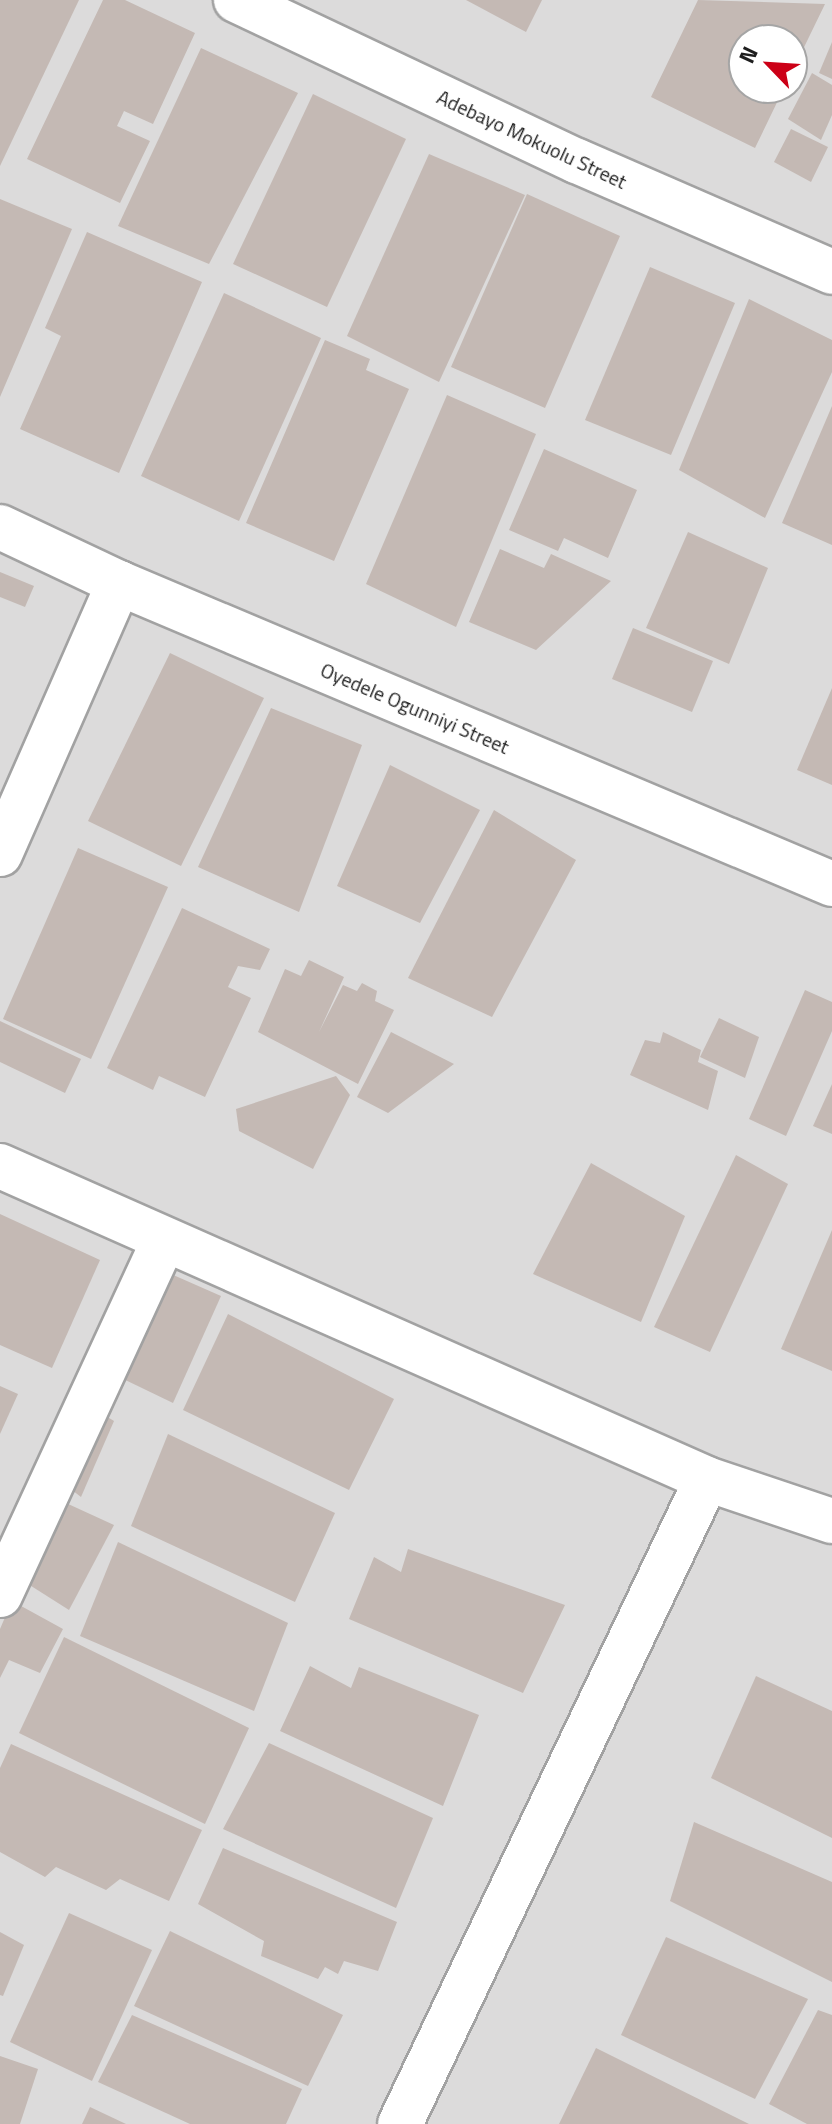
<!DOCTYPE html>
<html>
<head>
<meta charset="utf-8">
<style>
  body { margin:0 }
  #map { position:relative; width:832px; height:2124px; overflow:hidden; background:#efeae4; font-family:"Titillium Web",sans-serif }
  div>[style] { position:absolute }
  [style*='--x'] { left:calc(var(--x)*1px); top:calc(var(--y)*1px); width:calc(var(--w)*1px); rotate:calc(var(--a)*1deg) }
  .residential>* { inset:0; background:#dcdbdb }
  .building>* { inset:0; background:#c4b9b4 }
  .roads { filter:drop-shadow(2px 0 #a2a2a2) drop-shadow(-2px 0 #a2a2a2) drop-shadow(0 2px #a2a2a2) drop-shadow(0 -2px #a2a2a2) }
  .street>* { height:44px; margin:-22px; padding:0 22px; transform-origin:22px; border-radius:22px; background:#fff }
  span { translate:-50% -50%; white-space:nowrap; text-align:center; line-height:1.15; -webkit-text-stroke:6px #fff; paint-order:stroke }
  .street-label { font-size:20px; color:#1e1e1e }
  .north { position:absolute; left:728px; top:24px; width:80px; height:80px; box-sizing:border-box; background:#fff; border:2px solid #a5a5a5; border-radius:50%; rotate:295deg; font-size:22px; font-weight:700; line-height:32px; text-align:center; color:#1e1e1e }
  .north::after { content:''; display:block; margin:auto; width:28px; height:36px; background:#cc0017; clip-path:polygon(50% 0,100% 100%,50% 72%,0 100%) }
</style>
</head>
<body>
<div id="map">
  <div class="residential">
    <div style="clip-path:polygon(evenodd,0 0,832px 0,832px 2124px,0 2124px,0 0,744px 40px,792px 40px,792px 88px,744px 88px,744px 40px)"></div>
  </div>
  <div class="building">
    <div style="clip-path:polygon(0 0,79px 0,0 166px)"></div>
    <div style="clip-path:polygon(103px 0,125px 0,195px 33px,153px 124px,124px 111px,117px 126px,150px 141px,120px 203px,27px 159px)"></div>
    <div style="clip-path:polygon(466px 0,542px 0,526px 32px)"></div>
    <div style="clip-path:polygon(698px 0,825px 4px,792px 72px,792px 40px,744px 40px,744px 88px,784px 88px,755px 148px,651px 97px)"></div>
    <div style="clip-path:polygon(832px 42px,832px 79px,819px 73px)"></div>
    <div style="clip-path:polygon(201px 48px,298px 93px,209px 264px,118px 226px)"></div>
    <div style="clip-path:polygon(812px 73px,832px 85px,832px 115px,821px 140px,788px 119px)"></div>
    <div style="clip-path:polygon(313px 94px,406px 139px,327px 307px,233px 264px)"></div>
    <div style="clip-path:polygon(791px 129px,828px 147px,811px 182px,774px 162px)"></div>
    <div style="clip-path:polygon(429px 154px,525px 195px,439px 382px,347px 336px)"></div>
    <div style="clip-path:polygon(527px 194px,620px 236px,545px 408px,451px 367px)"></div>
    <div style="clip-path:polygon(0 199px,72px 229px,0 397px)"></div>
    <div style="clip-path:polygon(87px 232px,202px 282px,119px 473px,20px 429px,61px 336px,45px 328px)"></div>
    <div style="clip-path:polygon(650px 267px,735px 303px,671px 455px,585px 420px)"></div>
    <div style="clip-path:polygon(224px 293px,321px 338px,239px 521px,141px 476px)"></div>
    <div style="clip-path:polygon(749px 299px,832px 340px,832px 372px,765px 518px,679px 470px)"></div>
    <div style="clip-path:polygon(325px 340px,370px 359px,366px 370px,409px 389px,334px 561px,246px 523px)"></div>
    <div style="clip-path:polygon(447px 395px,536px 434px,456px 627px,366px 584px)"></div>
    <div style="clip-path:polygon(832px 406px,832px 545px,782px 523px)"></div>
    <div style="clip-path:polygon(544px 449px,637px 490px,608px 558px,564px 538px,558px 551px,509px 530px)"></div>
    <div style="clip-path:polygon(688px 532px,768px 568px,729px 664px,646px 628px)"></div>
    <div style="clip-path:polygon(500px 549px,544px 568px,551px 554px,611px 581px,536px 650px,469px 622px)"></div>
    <div style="clip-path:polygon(0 572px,34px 586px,25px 607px,0 597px)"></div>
    <div style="clip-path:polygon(633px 628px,713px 661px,692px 712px,612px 679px)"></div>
    <div style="clip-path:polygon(170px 653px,264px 698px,181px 866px,88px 821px)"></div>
    <div style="clip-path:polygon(832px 688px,832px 785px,797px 770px)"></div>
    <div style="clip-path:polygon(271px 708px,362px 745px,299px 912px,198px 867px)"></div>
    <div style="clip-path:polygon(390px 765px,480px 810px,420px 923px,337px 886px)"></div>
    <div style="clip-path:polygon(494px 810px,576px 860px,492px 1017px,408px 978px)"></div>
    <div style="clip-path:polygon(78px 848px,168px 887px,91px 1059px,3px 1019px)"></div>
    <div style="clip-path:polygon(182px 908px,270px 949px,260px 970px,238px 966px,228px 987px,251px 998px,205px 1097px,159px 1076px,153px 1090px,107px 1068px)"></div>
    <div style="clip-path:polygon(309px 960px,344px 977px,319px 1032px,343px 985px,357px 991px,362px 983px,377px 991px,375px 1001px,394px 1010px,358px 1084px,258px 1032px,285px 969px,301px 976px)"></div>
    <div style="clip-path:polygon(805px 990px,832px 1002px,832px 1031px,786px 1136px,749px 1119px)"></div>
    <div style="clip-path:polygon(719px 1018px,759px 1037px,745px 1078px,700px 1057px)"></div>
    <div style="clip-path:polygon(0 1021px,81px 1059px,65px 1093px,0 1062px)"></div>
    <div style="clip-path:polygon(391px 1032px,454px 1064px,388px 1113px,357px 1097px)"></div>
    <div style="clip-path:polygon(663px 1032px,701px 1050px,698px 1062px,718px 1071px,708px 1110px,630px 1075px,645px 1040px,660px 1043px)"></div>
    <div style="clip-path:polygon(336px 1076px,350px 1095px,313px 1169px,239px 1131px,236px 1109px)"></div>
    <div style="clip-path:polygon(832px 1084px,832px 1134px,813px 1126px)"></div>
    <div style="clip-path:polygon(736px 1155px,788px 1184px,710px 1352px,654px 1327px)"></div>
    <div style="clip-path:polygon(591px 1163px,685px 1216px,641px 1322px,533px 1274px)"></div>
    <div style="clip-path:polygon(0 1214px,100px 1260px,52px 1368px,0 1345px)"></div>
    <div style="clip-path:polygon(832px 1230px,832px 1371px,781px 1349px)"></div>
    <div style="clip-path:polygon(171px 1274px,221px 1296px,173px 1403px,115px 1375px)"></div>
    <div style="clip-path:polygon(228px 1314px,394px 1399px,349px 1490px,183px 1410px)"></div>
    <div style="clip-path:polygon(0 1386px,18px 1394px,0 1434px)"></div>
    <div style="clip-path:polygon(101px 1413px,114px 1421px,81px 1497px,68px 1487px)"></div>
    <div style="clip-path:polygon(168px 1434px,335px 1513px,295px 1602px,131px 1526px)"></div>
    <div style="clip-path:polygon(66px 1503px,114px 1525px,69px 1610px,28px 1584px)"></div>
    <div style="clip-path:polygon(118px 1542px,288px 1623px,254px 1711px,80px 1636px)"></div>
    <div style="clip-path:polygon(408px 1549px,565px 1605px,523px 1693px,349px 1619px,374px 1557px,401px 1572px)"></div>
    <div style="clip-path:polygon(12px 1601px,63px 1629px,40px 1673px,9px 1660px,0 1678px,0 1629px)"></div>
    <div style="clip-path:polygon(64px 1637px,249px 1728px,205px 1824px,19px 1733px)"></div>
    <div style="clip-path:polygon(310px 1666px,351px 1688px,359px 1667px,479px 1715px,443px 1806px,280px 1731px)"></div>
    <div style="clip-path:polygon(756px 1676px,832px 1711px,832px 1838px,711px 1778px)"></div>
    <div style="clip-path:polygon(269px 1743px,433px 1818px,396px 1908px,223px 1829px)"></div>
    <div style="clip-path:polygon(11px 1744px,202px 1830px,169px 1901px,120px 1879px,106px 1890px,56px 1867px,45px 1877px,0 1852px,0 1768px)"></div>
    <div style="clip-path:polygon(694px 1822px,832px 1882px,832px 1982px,670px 1901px)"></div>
    <div style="clip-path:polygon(223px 1848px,397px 1922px,378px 1971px,344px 1961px,338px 1974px,325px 1967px,318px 1979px,261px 1956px,264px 1941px,198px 1904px)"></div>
    <div style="clip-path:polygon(69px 1913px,152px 1950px,92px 2081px,10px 2042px)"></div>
    <div style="clip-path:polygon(170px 1931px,343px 2015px,308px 2086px,134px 2006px)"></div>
    <div style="clip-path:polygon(0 1932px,24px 1945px,3px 1996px,0 1995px)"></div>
    <div style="clip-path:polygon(666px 1937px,808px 1999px,755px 2099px,621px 2035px)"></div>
    <div style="clip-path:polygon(818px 2010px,832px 2015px,832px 2124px,807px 2124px,769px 2104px)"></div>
    <div style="clip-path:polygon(132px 2015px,302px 2089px,286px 2124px,190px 2124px,98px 2082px)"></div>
    <div style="clip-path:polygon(596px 2048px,749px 2124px,559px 2124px)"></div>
    <div style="clip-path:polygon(0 2056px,38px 2069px,20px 2124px,0 2124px)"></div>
    <div style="clip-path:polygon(90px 2107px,126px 2124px,82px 2124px)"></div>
  </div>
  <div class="roads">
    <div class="street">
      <div style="--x:236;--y:0;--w:377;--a:25.3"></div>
      <div style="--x:577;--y:161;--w:278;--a:23.5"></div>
      <div style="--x:0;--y:527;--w:132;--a:25.2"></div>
      <div style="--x:119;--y:583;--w:774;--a:22.89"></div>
      <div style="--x:0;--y:854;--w:296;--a:-66.3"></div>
      <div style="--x:0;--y:1166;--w:773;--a:23.88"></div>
      <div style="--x:707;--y:1479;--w:132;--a:18.6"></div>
      <div style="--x:0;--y:1595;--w:389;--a:-65.2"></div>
      <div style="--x:400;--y:2124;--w:714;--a:-64.55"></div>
    </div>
  </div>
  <div class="street-label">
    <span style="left:532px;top:139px;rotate:25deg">Adebayo Mokuolu Street</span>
    <span style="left:415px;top:708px;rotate:23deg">Oyedele Ogunniyi Street</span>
  </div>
  <div class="north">N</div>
</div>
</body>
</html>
